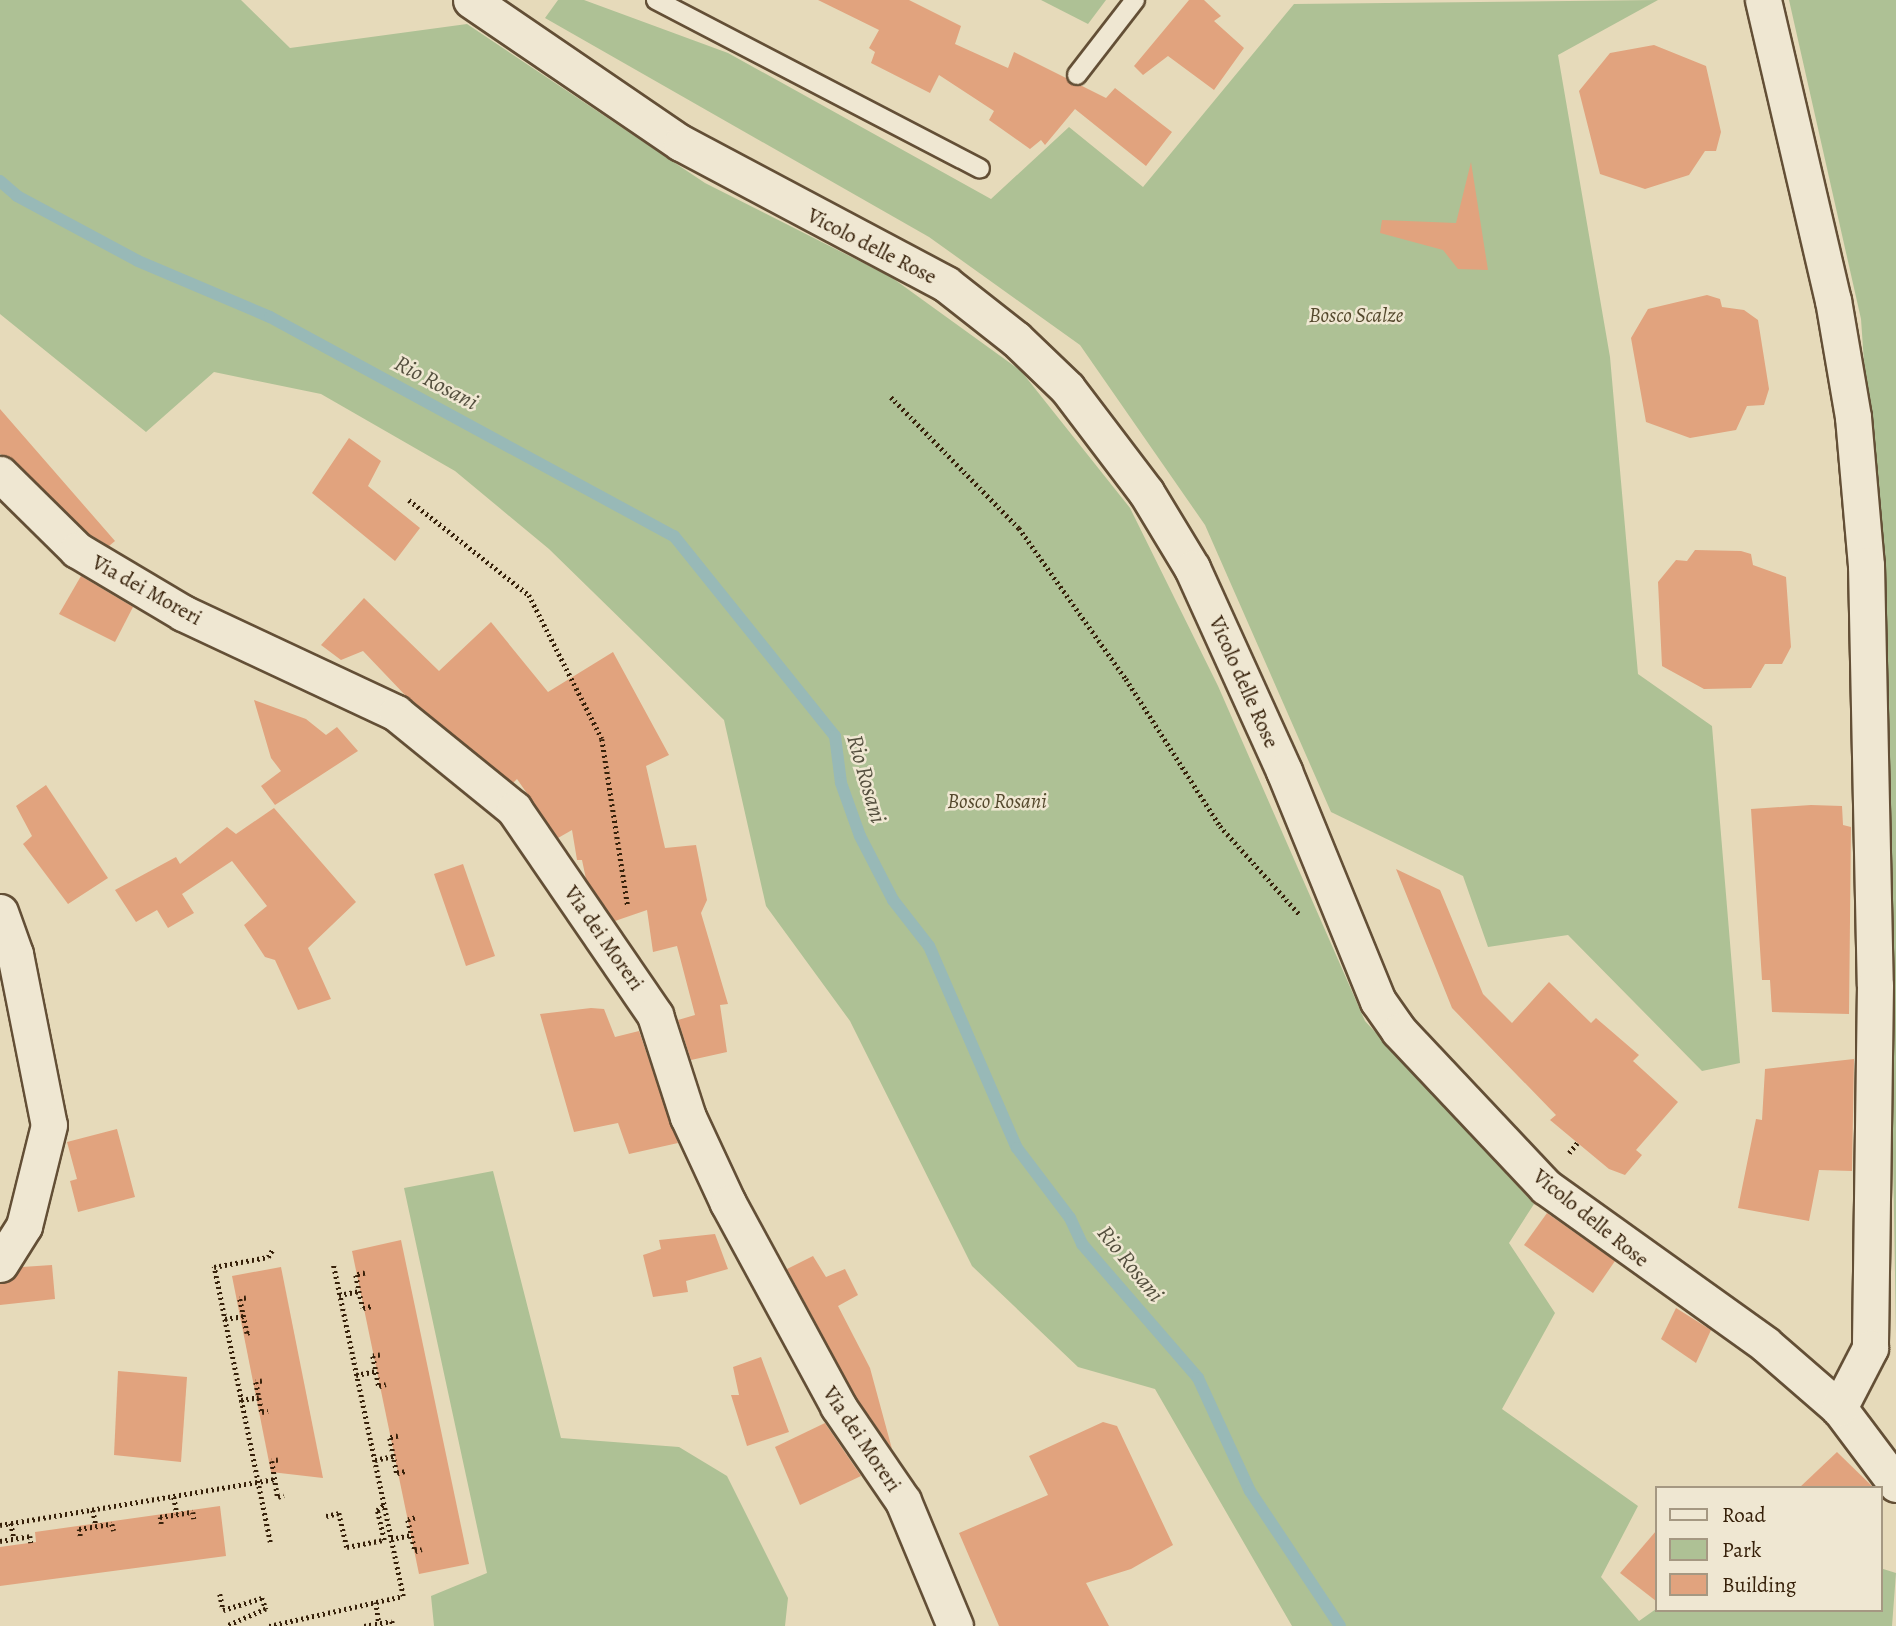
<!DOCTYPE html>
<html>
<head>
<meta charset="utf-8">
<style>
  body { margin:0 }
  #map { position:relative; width:1896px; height:1626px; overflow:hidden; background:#e6daba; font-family:Alegreya,serif }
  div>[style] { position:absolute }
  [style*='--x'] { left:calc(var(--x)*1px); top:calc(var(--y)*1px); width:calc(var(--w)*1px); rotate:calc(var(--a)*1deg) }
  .green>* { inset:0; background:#aec195 }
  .stream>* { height:12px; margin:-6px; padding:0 6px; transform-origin:6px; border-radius:6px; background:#98b9b7 }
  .building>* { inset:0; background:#e1a37e }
  .path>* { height:4.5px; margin-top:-2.25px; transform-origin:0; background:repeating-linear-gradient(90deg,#37210a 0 2px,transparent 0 5.5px) }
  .roads { filter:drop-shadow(2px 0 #634f36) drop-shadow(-2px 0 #634f36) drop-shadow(0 2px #634f36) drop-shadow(0 -2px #634f36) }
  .lane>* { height:18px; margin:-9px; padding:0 9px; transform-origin:9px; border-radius:9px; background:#efe7d2 }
  .street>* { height:35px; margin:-17.5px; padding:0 17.5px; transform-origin:17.5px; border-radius:17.5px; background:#efe7d2 }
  span { translate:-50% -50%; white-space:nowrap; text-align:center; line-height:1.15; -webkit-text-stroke:5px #efe7d2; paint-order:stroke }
  .street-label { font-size:21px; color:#37210a }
  .park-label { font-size:21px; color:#55492d; font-style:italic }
  .water-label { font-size:23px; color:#544f3e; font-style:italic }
  .legend { position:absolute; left:1655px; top:1486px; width:228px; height:126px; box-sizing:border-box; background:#efe7d2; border:2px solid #a59882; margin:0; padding:9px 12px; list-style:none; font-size:21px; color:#37210a }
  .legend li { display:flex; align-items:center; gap:14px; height:35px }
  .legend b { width:35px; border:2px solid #a59882 }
</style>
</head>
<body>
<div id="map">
  <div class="green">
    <div style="clip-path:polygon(0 0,241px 0,290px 48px,467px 24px,705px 183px,891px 277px,1021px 371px,1130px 508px,1218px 686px,1365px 1021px,1534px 1204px,1509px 1243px,1555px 1313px,1502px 1409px,1638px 1506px,1601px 1577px,1639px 1621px,1656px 1609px,1880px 1610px,1880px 1568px,1896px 1573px,1892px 1626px,1292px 1626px,1155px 1389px,1078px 1367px,972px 1266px,850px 1021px,766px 906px,724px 720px,549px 549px,455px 471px,321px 394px,214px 372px,146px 432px,0 314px)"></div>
    <div style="clip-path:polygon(558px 0,584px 0,728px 53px,991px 199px,1069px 127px,1143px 187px,1294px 4px,1658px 0,1558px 55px,1610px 357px,1638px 674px,1712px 726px,1740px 1063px,1702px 1071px,1568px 935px,1488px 947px,1463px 876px,1331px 812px,1205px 525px,1080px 345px,929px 237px,545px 18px)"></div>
    <div style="clip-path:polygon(1041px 0,1106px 0,1088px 24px)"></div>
    <div style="clip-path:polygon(1789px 0,1896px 0,1896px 1335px,1885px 666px,1861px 319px)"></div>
    <div style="clip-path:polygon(493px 1171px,561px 1438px,679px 1447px,727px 1476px,788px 1598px,785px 1626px,434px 1626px,431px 1596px,487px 1573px,404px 1188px)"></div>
  </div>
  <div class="stream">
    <div style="--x:0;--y:181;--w:23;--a:41"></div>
    <div style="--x:17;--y:196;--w:137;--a:28.2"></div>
    <div style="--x:138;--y:261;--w:143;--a:23"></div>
    <div style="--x:270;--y:317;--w:460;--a:28.5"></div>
    <div style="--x:674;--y:536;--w:257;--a:51.2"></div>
    <div style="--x:835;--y:736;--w:47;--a:82.7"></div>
    <div style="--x:841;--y:783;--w:56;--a:70.3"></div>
    <div style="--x:860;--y:836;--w:72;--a:62.7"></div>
    <div style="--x:893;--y:900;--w:58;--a:52"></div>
    <div style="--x:929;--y:946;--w:220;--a:66.5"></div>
    <div style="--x:1017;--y:1148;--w:88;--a:52.9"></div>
    <div style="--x:1070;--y:1218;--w:29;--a:65"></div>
    <div style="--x:1082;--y:1244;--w:177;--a:49.1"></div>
    <div style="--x:1198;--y:1378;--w:124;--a:65.3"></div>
    <div style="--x:1250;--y:1491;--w:162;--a:56.3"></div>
  </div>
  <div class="building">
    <div style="clip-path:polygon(818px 0,909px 0,961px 26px,955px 44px,1008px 68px,1014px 52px,1106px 98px,1115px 88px,1172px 132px,1146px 166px,1075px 109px,1045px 145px,1041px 140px,1030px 149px,989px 120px,994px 111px,939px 75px,930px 93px,871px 63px,875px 52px,869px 48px,879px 30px)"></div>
    <div style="clip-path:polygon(1189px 0,1204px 0,1221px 16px,1214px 21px,1244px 48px,1214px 90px,1168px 56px,1143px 75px,1134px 66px)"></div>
    <div style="clip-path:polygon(1654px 45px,1706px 66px,1721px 132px,1716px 151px,1705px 151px,1689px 175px,1645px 189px,1600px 174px,1579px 91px,1610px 53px)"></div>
    <div style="clip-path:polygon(1471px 162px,1488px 270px,1458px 269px,1443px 250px,1380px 233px,1382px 220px,1456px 223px)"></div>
    <div style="clip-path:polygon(1707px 295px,1720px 299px,1722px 307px,1744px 310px,1758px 320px,1769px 389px,1764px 405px,1747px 406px,1736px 430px,1690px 438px,1646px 422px,1631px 338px,1648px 309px)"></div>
    <div style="clip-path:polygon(0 409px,115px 541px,109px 546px,89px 534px,14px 460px,0 454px)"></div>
    <div style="clip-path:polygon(349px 438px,381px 461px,368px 486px,420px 528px,395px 561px,312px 493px)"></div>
    <div style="clip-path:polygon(1695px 550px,1741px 551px,1751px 554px,1753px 565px,1786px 577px,1791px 647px,1782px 664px,1765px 664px,1751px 688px,1704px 689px,1662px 666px,1658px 582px,1676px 560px,1687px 561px)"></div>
    <div style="clip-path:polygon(81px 576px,133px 607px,115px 642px,59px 614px)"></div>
    <div style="clip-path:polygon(364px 598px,439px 671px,491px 622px,548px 692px,613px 652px,669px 755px,646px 766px,665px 848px,696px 845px,707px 900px,701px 913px,728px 1004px,720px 1005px,727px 1052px,691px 1060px,678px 1020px,695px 1015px,677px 946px,653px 952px,647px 910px,615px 921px,586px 879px,582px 860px,577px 860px,572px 830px,558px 838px,517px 779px,513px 783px,405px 695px,363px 651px,341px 660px,321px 645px)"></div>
    <div style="clip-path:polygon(254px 700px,306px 719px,326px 735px,337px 727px,358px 751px,275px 805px,261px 786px,281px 771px,271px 758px)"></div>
    <div style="clip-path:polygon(46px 785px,108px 878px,68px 904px,23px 844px,32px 836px,16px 806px)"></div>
    <div style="clip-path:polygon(1811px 805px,1842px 806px,1843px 825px,1851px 827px,1849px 1014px,1772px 1012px,1770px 980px,1762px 980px,1751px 809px)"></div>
    <div style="clip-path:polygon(274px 808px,356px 902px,308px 948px,331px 999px,298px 1010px,275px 960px,265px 957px,244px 925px,267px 906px,232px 861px,182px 894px,194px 913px,168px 928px,157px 910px,136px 922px,115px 890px,176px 857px,180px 864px,227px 827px,236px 834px)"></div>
    <div style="clip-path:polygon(463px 864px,495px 956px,466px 966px,434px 874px)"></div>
    <div style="clip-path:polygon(1396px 869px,1440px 890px,1483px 994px,1512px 1023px,1549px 982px,1591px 1023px,1596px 1018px,1639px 1055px,1633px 1061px,1678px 1102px,1636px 1150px,1642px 1155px,1625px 1175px,1609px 1169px,1550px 1120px,1556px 1115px,1452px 1008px)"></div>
    <div style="clip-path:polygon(591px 1008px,604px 1009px,615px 1037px,639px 1031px,678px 1143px,629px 1154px,618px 1123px,574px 1132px,540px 1014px)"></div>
    <div style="clip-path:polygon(1854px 1059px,1852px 1171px,1819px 1170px,1809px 1221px,1738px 1208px,1756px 1119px,1762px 1120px,1765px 1069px)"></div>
    <div style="clip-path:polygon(117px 1129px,135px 1197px,78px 1212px,70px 1181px,77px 1179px,67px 1142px)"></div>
    <div style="clip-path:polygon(1547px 1213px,1615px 1261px,1593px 1293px,1524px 1245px)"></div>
    <div style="clip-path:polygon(715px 1234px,728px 1269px,686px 1281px,688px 1292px,653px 1297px,643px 1255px,661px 1249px,659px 1240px)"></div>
    <div style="clip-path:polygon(401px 1240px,469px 1564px,419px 1574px,352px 1251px)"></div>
    <div style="clip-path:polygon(813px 1256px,826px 1277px,845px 1269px,858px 1295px,838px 1306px,870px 1368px,892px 1449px,855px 1396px,787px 1269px)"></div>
    <div style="clip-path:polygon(52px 1265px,55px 1299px,0 1305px,0 1284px,22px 1267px)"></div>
    <div style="clip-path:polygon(281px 1267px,323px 1478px,271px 1472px,232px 1276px)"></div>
    <div style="clip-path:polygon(1676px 1308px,1711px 1330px,1696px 1363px,1661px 1339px)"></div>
    <div style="clip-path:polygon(761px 1357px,789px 1432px,747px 1446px,731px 1395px,739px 1395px,733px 1367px)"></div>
    <div style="clip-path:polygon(118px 1371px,187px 1377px,181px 1462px,114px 1455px)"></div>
    <div style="clip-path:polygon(1103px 1422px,1117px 1426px,1173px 1545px,1131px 1569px,1086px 1583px,1109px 1626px,999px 1626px,959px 1533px,1048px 1495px,1029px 1456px)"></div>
    <div style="clip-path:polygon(825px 1423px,861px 1476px,800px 1505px,775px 1447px)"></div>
    <div style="clip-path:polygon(1837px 1452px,1874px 1488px,1799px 1488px)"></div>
    <div style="clip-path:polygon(220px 1506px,226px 1556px,0 1586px,0 1547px,36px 1542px,35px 1532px)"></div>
    <div style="clip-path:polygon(1656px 1531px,1656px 1601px,1620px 1573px)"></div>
  </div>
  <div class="path">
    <div style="--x:891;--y:397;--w:183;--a:45.7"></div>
    <div style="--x:1019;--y:528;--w:185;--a:54.7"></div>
    <div style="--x:1126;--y:679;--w:174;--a:57.4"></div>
    <div style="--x:1220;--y:826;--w:120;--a:48"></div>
    <div style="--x:409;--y:500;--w:153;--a:38.4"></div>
    <div style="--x:529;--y:595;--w:161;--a:63.1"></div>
    <div style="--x:602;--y:739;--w:170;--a:81.2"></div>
    <div style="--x:1569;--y:1153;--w:13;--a:-51"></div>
    <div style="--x:365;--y:1273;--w:9;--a:167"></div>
    <div style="--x:356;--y:1275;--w:16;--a:79"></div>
    <div style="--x:359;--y:1291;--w:17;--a:77"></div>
    <div style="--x:363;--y:1308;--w:9;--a:-13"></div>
    <div style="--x:339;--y:1295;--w:20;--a:-11"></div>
    <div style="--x:246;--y:1298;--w:6;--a:171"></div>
    <div style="--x:240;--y:1299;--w:35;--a:78"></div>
    <div style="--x:247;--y:1333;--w:5;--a:-22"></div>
    <div style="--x:225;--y:1319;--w:19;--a:-9"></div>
    <div style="--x:380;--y:1355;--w:7;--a:172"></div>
    <div style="--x:373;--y:1356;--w:31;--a:79"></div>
    <div style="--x:379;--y:1386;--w:7;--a:-16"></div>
    <div style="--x:356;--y:1375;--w:20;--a:-11"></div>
    <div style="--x:262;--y:1381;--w:6;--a:171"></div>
    <div style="--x:256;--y:1382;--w:31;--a:79"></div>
    <div style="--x:262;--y:1412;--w:6;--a:-9"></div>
    <div style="--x:241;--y:1400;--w:18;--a:-9"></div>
    <div style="--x:398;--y:1436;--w:8;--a:166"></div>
    <div style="--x:390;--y:1438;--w:36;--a:79"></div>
    <div style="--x:397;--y:1473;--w:8;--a:-14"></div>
    <div style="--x:278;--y:1460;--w:6;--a:171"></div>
    <div style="--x:272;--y:1461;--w:36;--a:81"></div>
    <div style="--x:278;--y:1497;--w:6;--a:-18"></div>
    <div style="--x:375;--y:1460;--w:19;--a:-12"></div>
    <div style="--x:174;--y:1497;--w:17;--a:80"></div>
    <div style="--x:93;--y:1510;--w:16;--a:79"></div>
    <div style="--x:326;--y:1516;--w:13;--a:-13"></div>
    <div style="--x:339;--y:1513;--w:35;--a:77"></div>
    <div style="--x:347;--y:1547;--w:38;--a:-11"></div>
    <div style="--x:384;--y:1540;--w:31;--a:-103"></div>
    <div style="--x:377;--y:1510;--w:9;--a:-36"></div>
    <div style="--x:415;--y:1518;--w:7;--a:164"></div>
    <div style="--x:408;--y:1520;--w:32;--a:77"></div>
    <div style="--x:415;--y:1551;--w:7;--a:-16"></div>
    <div style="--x:11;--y:1523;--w:15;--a:79"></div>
    <div style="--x:161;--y:1524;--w:7;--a:-98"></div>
    <div style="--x:160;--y:1517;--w:33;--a:-9"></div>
    <div style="--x:193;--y:1512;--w:7;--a:82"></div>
    <div style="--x:0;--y:1525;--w:279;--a:-9.5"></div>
    <div style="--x:80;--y:1536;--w:7;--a:-98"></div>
    <div style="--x:79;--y:1529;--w:33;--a:-9"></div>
    <div style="--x:112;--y:1524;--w:7;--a:74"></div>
    <div style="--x:391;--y:1539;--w:21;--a:-11"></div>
    <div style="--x:0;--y:1541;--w:30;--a:-9"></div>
    <div style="--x:30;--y:1536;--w:7;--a:82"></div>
    <div style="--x:270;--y:1542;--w:281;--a:-101.5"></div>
    <div style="--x:214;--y:1267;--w:55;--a:-10.5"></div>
    <div style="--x:268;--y:1257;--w:9;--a:-58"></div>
    <div style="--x:220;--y:1594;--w:16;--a:79"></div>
    <div style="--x:223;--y:1610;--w:41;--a:-17.1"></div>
    <div style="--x:262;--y:1598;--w:12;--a:70"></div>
    <div style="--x:266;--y:1609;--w:43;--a:156.4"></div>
    <div style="--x:376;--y:1602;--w:21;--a:82"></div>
    <div style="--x:269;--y:1626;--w:137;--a:-12.6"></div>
    <div style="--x:403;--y:1596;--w:340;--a:-101.9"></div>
    <div style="--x:364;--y:1626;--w:28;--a:-10"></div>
    <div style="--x:392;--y:1621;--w:5;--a:79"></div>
  </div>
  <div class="roads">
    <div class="lane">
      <div style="--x:656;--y:0;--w:365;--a:27.5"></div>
      <div style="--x:1077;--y:75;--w:95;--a:-52.3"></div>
    </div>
    <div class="street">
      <div style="--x:471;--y:0;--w:254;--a:34.3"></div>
      <div style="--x:681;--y:143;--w:300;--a:28"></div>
      <div style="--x:946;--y:284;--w:89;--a:38.2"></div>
      <div style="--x:1016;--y:339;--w:71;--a:43.9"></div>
      <div style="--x:1067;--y:388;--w:131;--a:52.8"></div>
      <div style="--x:1146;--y:492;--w:89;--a:58.8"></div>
      <div style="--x:1192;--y:568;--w:223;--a:65.6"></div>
      <div style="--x:1284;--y:771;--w:248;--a:67.8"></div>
      <div style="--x:1378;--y:1001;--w:37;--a:55"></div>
      <div style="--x:1399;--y:1031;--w:214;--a:46.7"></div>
      <div style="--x:1546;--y:1187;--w:269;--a:35.6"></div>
      <div style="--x:1765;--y:1344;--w:98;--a:40.9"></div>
      <div style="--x:1839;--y:1408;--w:95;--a:53.1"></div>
      <div style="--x:1763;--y:0;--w:308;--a:76.9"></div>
      <div style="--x:1833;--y:300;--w:119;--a:80.3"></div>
      <div style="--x:1853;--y:417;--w:149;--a:85"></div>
      <div style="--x:1866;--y:565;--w:420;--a:88.8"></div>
      <div style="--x:1875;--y:985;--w:363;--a:90.8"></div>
      <div style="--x:1870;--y:1348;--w:68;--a:117.3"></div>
      <div style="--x:0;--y:474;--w:108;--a:44.6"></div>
      <div style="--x:77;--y:550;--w:123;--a:30.7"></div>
      <div style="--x:183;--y:613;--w:235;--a:25.1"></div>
      <div style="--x:396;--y:713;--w:152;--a:39.1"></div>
      <div style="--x:514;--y:809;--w:250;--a:55.6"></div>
      <div style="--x:655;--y:1015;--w:107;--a:72.1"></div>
      <div style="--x:688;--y:1117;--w:95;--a:65.1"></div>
      <div style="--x:728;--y:1203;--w:231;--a:61.5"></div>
      <div style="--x:838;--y:1406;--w:115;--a:55.6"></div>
      <div style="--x:903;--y:1501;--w:135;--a:67.4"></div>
      <div style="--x:0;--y:912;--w:45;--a:70.3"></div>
      <div style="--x:15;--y:954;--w:174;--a:78.8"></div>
      <div style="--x:49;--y:1125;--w:104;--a:103.9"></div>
      <div style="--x:24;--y:1226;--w:45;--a:122.3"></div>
    </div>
  </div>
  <div class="street-label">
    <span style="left:872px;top:246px;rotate:27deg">Vicolo delle Rose</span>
    <span style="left:147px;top:590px;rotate:29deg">Via dei Moreri</span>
    <span style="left:1244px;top:682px;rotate:66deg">Vicolo delle Rose</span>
    <span style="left:604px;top:938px;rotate:55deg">Via dei Moreri</span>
    <span style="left:1591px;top:1218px;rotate:39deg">Vicolo delle Rose</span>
    <span style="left:862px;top:1439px;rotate:56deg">Via dei Moreri</span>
  </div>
  <div class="park-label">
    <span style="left:1356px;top:315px">Bosco Scalze</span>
    <span style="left:997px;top:801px">Bosco Rosani</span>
  </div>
  <div class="water-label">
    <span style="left:436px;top:383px;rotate:28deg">Rio Rosani</span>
    <span style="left:866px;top:779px;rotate:74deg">Rio Rosani</span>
    <span style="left:1130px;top:1264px;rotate:51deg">Rio Rosani</span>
  </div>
  <ul class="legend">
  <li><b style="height:9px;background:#efe7d2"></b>Road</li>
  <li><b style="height:19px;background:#aec195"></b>Park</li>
  <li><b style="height:19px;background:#e1a37e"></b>Building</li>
  </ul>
</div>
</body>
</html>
